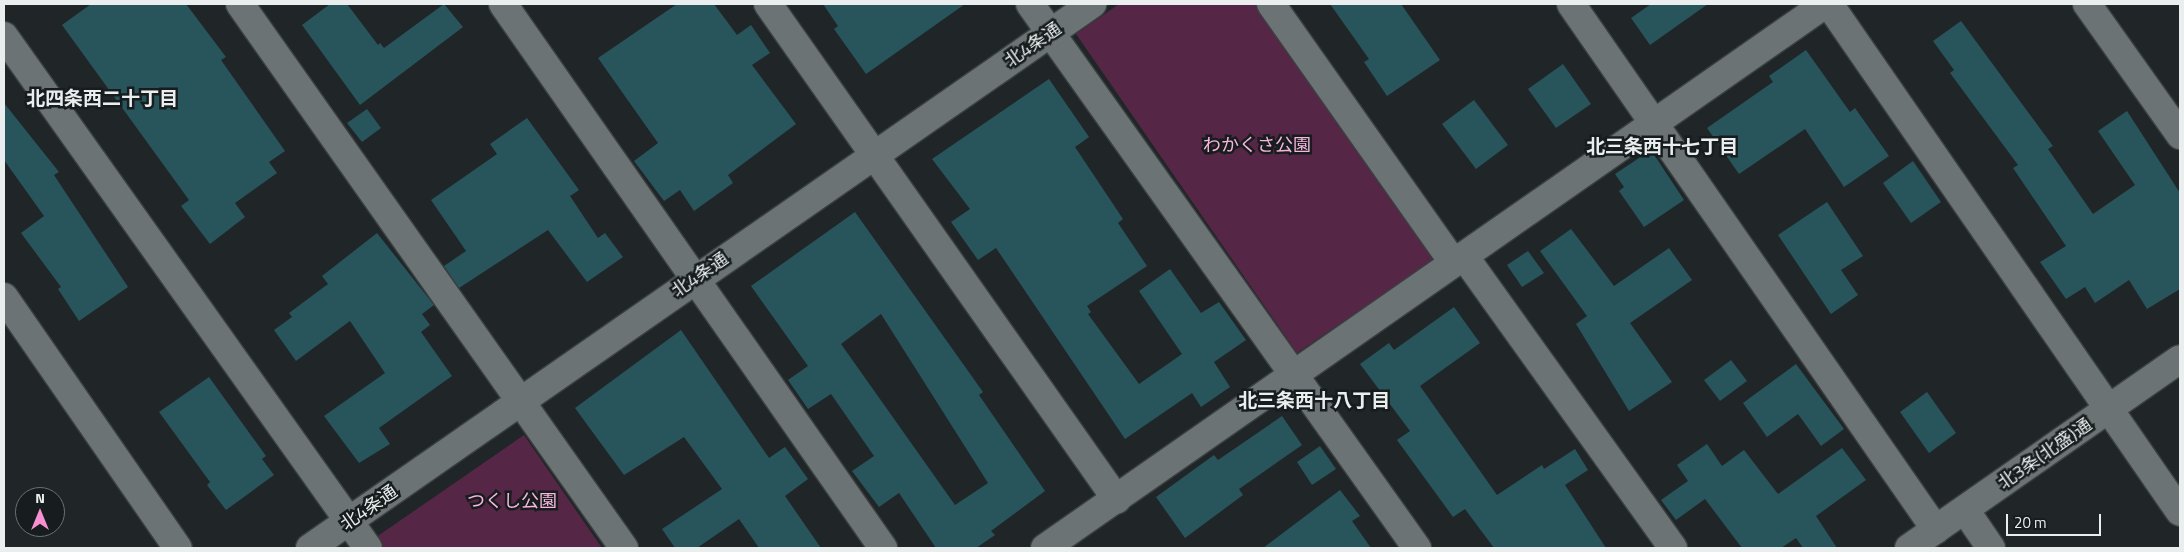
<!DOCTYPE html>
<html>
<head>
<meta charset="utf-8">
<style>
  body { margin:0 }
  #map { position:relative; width:2184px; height:552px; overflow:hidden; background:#202627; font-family:"Titillium Web","Noto Sans JP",sans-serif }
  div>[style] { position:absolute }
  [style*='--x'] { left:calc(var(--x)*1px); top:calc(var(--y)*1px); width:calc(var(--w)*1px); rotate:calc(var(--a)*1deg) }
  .green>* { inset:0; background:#552645 }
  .building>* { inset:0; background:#28545c }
  .roads { filter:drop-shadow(1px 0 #3b4041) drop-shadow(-1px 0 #3b4041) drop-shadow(0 1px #3b4041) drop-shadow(0 -1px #3b4041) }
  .minor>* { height:28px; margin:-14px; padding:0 14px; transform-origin:14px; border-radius:14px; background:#6c7375 }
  span { translate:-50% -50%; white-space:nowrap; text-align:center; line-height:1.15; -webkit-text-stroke:5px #171d1e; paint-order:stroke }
  .street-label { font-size:18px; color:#eaeeef }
  .park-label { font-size:18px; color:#f9b5de }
  .neighbourhood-label { font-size:19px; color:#eaeeef; font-weight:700 }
  .frame { position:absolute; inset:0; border:5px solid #eaeeef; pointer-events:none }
  .north { position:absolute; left:15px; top:487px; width:50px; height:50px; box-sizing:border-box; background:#171d1e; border:1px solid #6b7172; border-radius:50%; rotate:0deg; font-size:14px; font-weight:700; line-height:20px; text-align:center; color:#eaeeef }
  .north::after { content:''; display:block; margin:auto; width:18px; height:22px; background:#f690d0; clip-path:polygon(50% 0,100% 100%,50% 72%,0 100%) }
  .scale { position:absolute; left:2006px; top:514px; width:95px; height:22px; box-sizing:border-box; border:2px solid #eaeeef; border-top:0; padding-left:6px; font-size:15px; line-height:18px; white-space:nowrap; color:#eaeeef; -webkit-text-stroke:4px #171d1e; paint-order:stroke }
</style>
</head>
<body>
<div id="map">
  <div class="green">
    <div style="clip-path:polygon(1119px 4px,1263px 4px,1438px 257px,1297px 353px,1076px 34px)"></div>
    <div style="clip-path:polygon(524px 435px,602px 548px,378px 548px,372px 540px)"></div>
  </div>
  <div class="building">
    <div style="clip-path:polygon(91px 4px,186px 4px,226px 57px,221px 60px,285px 151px,269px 162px,277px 173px,235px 203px,245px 217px,210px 244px,181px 206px,189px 200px,62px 25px)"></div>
    <div style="clip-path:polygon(330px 4px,347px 4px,378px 45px,380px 43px,384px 48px,444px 4px,463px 27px,360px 105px,302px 25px)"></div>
    <div style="clip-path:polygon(677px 4px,714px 4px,737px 35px,751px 25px,770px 53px,752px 65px,796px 124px,728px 175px,733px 183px,694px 211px,680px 190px,664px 201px,634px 161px,658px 143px,598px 58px)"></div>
    <div style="clip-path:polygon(823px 4px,965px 4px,866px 74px,834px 29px,838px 26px)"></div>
    <div style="clip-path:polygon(1330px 4px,1401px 4px,1440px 60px,1387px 96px,1364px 62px,1369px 59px)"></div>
    <div style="clip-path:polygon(1651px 4px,1708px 4px,1650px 45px,1631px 18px)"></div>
    <div style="clip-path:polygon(1961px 21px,2053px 146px,2048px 149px,2093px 214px,2135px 185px,2098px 131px,2127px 111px,2180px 193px,2180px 289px,2147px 309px,2129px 280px,2095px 303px,2085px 287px,2066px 299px,2040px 262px,2066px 246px,2013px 168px,2018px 165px,1950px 73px,1954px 70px,1933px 41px)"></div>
    <div style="clip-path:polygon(1806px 50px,1850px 112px,1855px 108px,1889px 156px,1844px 187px,1805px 129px,1739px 174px,1707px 128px,1773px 82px,1769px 76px)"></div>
    <div style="clip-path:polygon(1563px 64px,1591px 104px,1556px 128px,1528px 89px)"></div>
    <div style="clip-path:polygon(1049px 79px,1089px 137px,1075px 147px,1123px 219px,1118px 223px,1147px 266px,1087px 306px,1091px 312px,1088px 314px,1139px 384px,1182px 354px,1139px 291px,1170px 269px,1201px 313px,1219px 302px,1246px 340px,1214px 362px,1230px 387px,1201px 407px,1192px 393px,1125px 439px,996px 248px,978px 260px,951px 222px,970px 209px,932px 159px)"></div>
    <div style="clip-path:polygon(1474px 100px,1508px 145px,1476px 169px,1442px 124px)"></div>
    <div style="clip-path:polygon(4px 103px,59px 172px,54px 175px,128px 287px,79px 321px,58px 289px,61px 287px,21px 233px,44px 216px,4px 160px)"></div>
    <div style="clip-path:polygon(367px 109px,381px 128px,362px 142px,347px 123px)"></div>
    <div style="clip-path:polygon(527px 118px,579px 190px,570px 196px,598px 238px,605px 233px,623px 257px,587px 282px,548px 230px,459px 288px,444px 266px,466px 251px,431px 200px,497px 154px,490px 144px)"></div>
    <div style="clip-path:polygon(1651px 150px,1684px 200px,1644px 227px,1619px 191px,1624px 187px,1615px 174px)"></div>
    <div style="clip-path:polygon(1913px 161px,1941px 202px,1911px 223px,1883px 183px)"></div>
    <div style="clip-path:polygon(1827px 202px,1863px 256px,1841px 270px,1858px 295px,1831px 314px,1778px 235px)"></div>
    <div style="clip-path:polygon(evenodd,855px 212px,983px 392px,979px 395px,1045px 491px,991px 531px,995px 535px,976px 548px,936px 548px,899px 493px,879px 507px,852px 471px,874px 456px,831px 394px,808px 409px,788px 380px,808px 366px,751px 286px,855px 212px,881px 314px,988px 483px,955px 505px,841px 344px,881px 314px)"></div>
    <div style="clip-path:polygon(1571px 229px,1614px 286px,1669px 248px,1692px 280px,1630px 323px,1672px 382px,1629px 411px,1576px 324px,1587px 316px,1540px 251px)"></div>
    <div style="clip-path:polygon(377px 233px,434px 305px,422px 314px,430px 325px,421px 332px,452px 376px,379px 428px,390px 444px,359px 463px,324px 416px,385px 373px,350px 321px,296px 361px,274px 330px,292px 317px,289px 313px,328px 284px,322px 276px)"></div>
    <div style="clip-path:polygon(1528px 251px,1544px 273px,1522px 287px,1507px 265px)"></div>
    <div style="clip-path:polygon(1454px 307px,1480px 343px,1420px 386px,1497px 495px,1542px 465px,1544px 469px,1575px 449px,1588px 470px,1565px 485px,1606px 548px,1494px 548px,1465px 509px,1453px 517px,1397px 440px,1410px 431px,1360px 364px,1389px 343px,1394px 350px)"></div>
    <div style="clip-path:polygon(681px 330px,769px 458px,785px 447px,808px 479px,785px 496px,821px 548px,759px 548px,739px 519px,697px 548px,675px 548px,662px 529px,722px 489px,684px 437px,624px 475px,575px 408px)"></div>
    <div style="clip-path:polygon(1731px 360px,1747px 381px,1720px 401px,1704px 380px)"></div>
    <div style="clip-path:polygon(1796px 364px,1844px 429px,1821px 446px,1798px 414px,1767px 437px,1743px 403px)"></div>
    <div style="clip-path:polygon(209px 377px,266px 456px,262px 459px,274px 475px,226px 510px,207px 485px,210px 482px,159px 412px)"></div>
    <div style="clip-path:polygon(1927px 392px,1956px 433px,1929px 453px,1900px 412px)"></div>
    <div style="clip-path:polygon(1282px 416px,1302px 445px,1239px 489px,1243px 495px,1185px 538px,1156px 497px,1214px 455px,1218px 460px)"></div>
    <div style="clip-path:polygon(1707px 444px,1722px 466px,1744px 450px,1778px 494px,1842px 448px,1866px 480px,1816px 516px,1837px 548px,1803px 548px,1796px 538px,1781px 548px,1742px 548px,1705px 499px,1676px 520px,1661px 500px,1688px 481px,1677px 465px)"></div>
    <div style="clip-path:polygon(1320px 446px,1336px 469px,1312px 485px,1297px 462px)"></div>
    <div style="clip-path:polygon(1340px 490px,1360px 516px,1352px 521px,1371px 548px,1263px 548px)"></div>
  </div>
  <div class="roads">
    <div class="minor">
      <div style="--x:240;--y:4;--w:666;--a:54.78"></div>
      <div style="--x:503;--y:4;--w:664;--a:55.06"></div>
      <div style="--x:768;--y:4;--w:606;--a:54.87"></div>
      <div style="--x:1030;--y:4;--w:668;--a:54.57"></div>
      <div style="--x:1271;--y:4;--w:317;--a:54.8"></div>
      <div style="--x:1571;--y:4;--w:640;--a:55.24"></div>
      <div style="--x:1829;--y:4;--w:617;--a:55.36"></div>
      <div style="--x:2087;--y:4;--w:161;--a:54.6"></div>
      <div style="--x:4;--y:36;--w:628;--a:54.59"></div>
      <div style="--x:1464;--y:256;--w:359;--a:54.4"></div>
      <div style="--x:4;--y:297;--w:305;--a:55.3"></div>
      <div style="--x:1965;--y:510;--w:46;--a:55.6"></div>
      <div style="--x:310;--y:548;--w:953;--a:-34.82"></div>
      <div style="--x:1045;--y:548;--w:951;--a:-34.89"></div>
      <div style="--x:1909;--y:548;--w:330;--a:-34.9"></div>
    </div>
  </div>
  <div class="street-label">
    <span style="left:1033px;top:45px;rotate:-35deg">北4条通</span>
    <span style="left:700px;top:275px;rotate:-35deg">北4条通</span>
    <span style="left:2045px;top:454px;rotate:-35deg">北3条(北盛)通</span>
    <span style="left:369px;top:508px;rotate:-35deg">北4条通</span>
  </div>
  <div class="park-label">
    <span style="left:1257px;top:145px">わかくさ公園</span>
    <span style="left:512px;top:501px">つくし公園</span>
  </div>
  <div class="neighbourhood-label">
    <span style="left:102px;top:98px">北四条西二十丁目</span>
    <span style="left:1662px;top:146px">北三条西十七丁目</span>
    <span style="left:1314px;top:400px">北三条西十八丁目</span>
  </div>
  <div class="frame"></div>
  <div class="north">N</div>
  <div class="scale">20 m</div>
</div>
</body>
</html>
